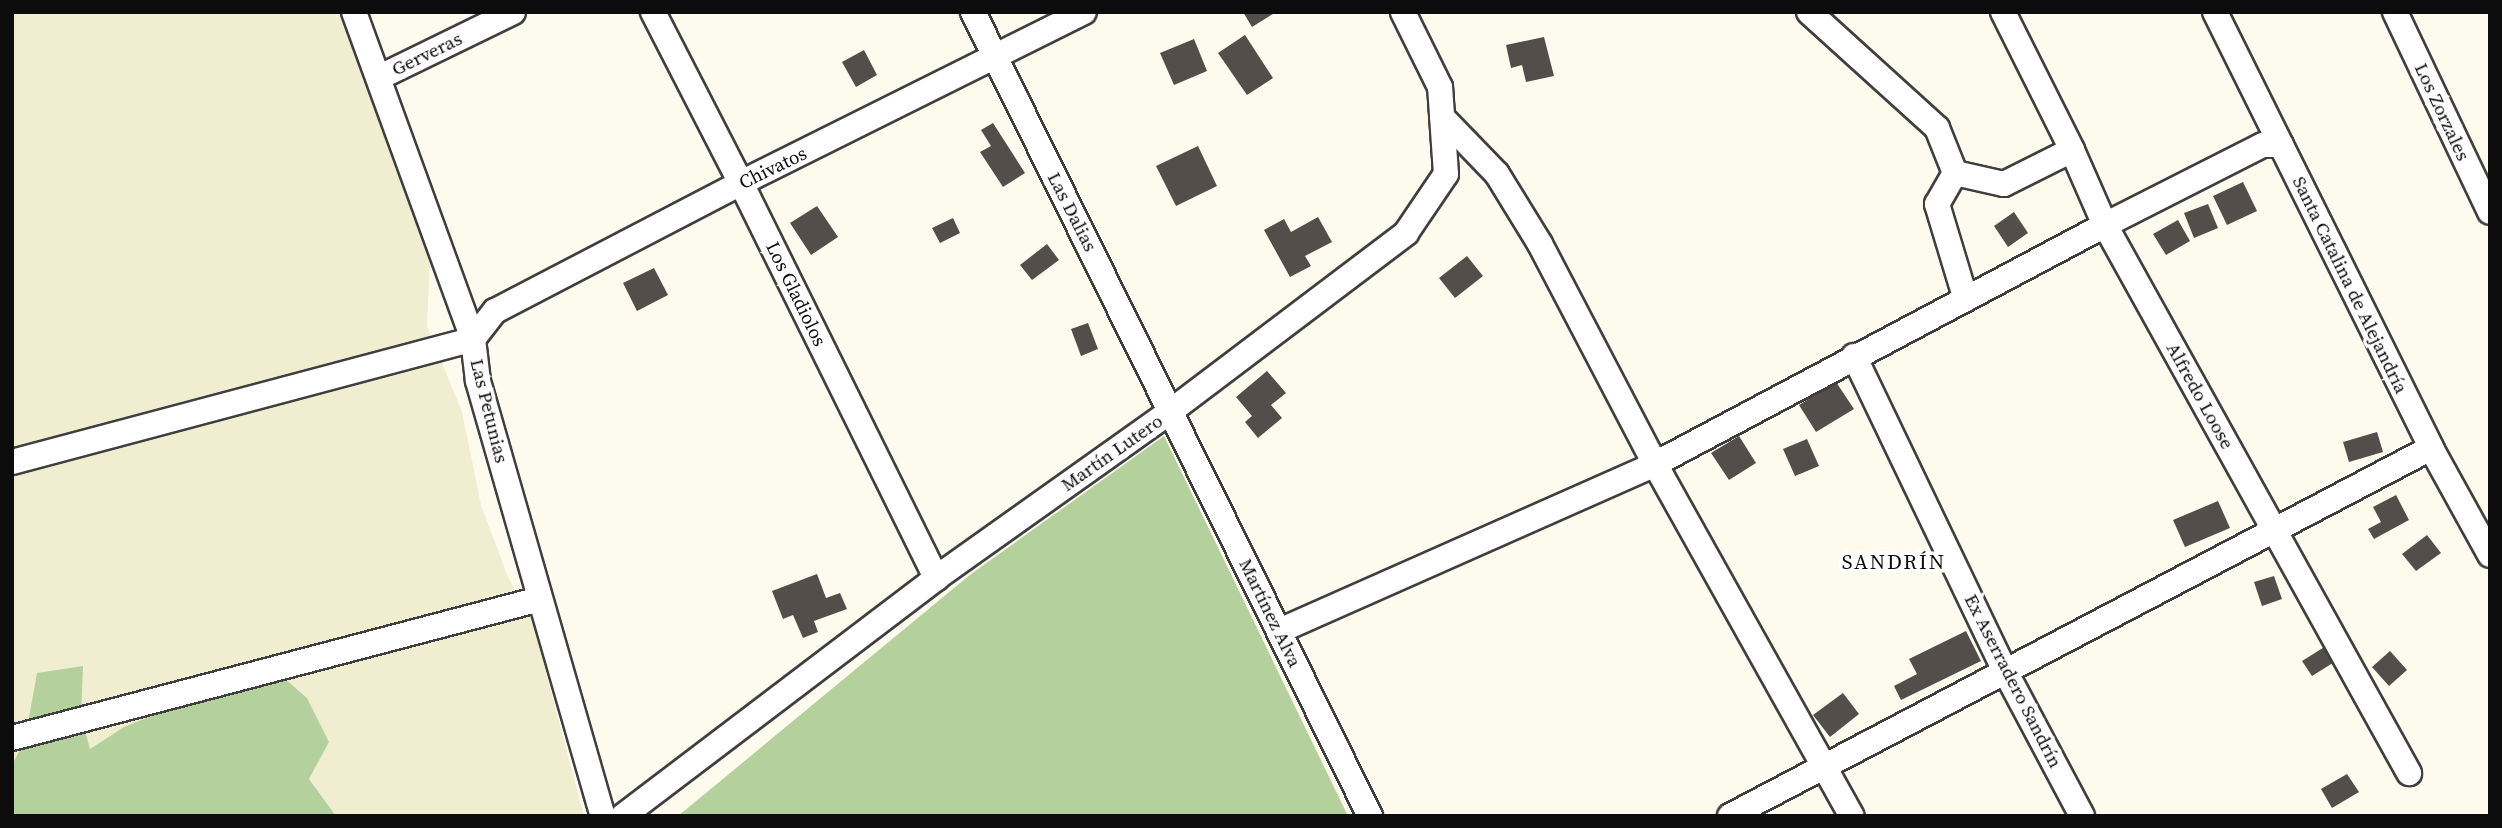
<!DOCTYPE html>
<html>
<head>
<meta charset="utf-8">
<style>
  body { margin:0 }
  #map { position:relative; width:2502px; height:828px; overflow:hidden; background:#fdfaee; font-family:"Source Serif 4",serif }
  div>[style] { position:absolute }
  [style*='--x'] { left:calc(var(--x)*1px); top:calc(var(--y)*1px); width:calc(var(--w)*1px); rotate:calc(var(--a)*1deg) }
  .farmland>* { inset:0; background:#f0edd1 }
  .forest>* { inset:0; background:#b4d19d }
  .building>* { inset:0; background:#534e4a }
  .roads { filter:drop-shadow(2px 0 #3f3f3f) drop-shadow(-2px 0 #3f3f3f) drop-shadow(0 2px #3f3f3f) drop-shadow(0 -2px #3f3f3f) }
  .minor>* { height:24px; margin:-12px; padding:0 12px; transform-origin:12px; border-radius:12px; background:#fff }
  span { translate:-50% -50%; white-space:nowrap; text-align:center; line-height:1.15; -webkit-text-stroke:7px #fff; paint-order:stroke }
  .street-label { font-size:19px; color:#0c0c0c }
  .neighbourhood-label { font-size:21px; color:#0c0c0c; letter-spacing:2px }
  .frame { position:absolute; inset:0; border:14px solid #0c0c0c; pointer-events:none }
</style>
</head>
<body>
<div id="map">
  <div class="farmland">
    <div style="clip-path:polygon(12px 12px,345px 12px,375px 106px,431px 237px,427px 326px,462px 412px,481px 505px,508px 577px,532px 620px,584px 816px,336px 816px,309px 779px,328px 741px,307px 698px,124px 727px,89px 750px,81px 717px,25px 740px,12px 765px)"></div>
  </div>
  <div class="forest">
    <div style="clip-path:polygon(1164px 436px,1348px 816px,678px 816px,971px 574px)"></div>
    <div style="clip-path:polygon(83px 666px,81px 717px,90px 749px,124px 727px,272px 668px,307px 698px,329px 742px,309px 779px,336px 816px,12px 816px,12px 765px,25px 740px,37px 673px)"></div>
  </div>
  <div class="building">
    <div style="clip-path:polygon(1243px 12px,1276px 12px,1252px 27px)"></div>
    <div style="clip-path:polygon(1245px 35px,1273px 78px,1247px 95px,1218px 53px)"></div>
    <div style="clip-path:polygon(1544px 37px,1554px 76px,1526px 82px,1522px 65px,1511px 68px,1506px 45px)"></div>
    <div style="clip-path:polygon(1194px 39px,1207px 71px,1174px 85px,1160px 53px)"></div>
    <div style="clip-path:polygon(864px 50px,877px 75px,856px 87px,842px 62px)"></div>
    <div style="clip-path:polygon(993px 123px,1025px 173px,1003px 187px,980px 152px,991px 146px,981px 130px)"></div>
    <div style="clip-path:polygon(1198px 146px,1217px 186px,1176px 206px,1156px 166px)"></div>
    <div style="clip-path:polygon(2243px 182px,2257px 211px,2227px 225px,2213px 196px)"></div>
    <div style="clip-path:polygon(2208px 204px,2218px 228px,2194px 238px,2184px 213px)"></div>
    <div style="clip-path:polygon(817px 206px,838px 237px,811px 255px,790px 223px)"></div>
    <div style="clip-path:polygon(2014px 212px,2028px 233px,2008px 247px,1994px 226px)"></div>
    <div style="clip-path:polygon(1318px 217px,1332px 242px,1305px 256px,1311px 266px,1290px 277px,1264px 230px,1284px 219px,1291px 232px)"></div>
    <div style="clip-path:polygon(953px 218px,960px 233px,940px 243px,932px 228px)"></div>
    <div style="clip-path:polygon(2178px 220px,2190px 241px,2166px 255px,2153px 234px)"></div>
    <div style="clip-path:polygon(1047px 244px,1059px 260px,1032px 280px,1020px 265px)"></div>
    <div style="clip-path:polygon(1467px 256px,1483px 276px,1455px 298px,1439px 278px)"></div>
    <div style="clip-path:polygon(654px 268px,668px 295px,637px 311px,623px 283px)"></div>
    <div style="clip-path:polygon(1088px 323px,1098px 349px,1081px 356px,1071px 329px)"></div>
    <div style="clip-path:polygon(1267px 371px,1286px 393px,1271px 405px,1282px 418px,1258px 438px,1245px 422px,1252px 416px,1236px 397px)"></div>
    <div style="clip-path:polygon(1836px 382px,1854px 409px,1816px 432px,1799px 405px)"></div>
    <div style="clip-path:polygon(2377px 432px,2383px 452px,2349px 462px,2343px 442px)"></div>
    <div style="clip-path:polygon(1739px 436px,1756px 463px,1729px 480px,1711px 453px)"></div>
    <div style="clip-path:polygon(1807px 439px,1819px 466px,1795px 476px,1783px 449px)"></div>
    <div style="clip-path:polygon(2396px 495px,2409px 520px,2374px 539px,2368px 529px,2381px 522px,2373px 507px)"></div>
    <div style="clip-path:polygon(2218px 501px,2230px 528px,2185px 547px,2173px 520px)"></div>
    <div style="clip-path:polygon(2427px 535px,2441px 553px,2416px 571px,2402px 554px)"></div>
    <div style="clip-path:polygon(817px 574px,826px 598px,840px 593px,847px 609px,814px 621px,818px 632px,803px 638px,793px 615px,783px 619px,772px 591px)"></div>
    <div style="clip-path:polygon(2274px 576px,2282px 599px,2262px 606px,2254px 582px)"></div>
    <div style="clip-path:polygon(1966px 631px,1981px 661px,1901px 700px,1894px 686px,1917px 674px,1909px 659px)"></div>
    <div style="clip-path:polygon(2326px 646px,2336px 661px,2312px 676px,2302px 661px)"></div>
    <div style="clip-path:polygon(2390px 651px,2407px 670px,2389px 686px,2372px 667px)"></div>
    <div style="clip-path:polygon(1843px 693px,1859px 714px,1830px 737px,1813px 715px)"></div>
    <div style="clip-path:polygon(2347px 774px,2359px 792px,2332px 808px,2321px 789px)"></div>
  </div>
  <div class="roads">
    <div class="minor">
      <div style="--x:354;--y:12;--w:348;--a:70"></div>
      <div style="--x:473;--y:339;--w:42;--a:83.2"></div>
      <div style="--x:478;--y:381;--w:453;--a:74"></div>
      <div style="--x:653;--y:12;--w:192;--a:62.8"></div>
      <div style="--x:741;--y:183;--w:441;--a:63.7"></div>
      <div style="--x:973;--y:12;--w:897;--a:63.72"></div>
      <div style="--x:1809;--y:12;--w:173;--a:42.2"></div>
      <div style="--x:1937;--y:128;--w:48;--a:68.2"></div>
      <div style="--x:1955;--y:173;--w:36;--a:120"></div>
      <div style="--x:1937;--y:204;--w:97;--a:73.2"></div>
      <div style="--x:2003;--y:12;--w:154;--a:63.4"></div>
      <div style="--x:2072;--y:150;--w:82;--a:66.3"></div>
      <div style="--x:2105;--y:225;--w:627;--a:60.98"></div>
      <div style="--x:2215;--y:12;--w:487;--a:63.6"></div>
      <div style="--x:2431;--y:448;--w:122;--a:61.1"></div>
      <div style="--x:2395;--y:12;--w:221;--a:64.6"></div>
      <div style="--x:380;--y:77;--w:148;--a:-26"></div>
      <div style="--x:1442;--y:117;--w:79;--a:46"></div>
      <div style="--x:1497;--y:174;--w:82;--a:58.4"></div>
      <div style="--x:1540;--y:244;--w:248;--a:62.4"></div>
      <div style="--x:1655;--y:464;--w:403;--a:60.8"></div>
      <div style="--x:1955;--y:173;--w:50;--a:12.7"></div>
      <div style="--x:2004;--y:184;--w:76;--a:-26.6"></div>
      <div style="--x:473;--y:339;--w:36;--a:-52"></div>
      <div style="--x:495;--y:311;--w:277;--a:-27.5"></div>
      <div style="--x:741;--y:183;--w:383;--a:-26.5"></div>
      <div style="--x:1854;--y:356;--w:349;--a:64.4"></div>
      <div style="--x:2005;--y:671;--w:164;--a:62"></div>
      <div style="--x:12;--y:462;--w:477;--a:-14.9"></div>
      <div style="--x:1279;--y:631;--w:411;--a:-23.9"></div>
      <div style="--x:1655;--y:464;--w:510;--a:-27.97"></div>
      <div style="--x:2105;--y:225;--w:177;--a:-26.9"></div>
      <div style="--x:2263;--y:145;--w:18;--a:0"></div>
      <div style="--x:12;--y:738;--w:546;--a:-14.75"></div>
      <div style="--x:623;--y:816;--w:393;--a:-37.2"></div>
      <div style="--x:936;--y:578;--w:288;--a:-35.4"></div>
      <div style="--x:1171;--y:411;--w:295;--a:-37.1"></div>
      <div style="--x:1406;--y:233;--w:71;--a:-55.9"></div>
      <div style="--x:1446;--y:174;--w:87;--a:-93.9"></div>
      <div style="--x:1440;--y:87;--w:84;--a:-116.3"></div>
      <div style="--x:1730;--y:816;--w:792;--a:-27.7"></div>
    </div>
  </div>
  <div class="street-label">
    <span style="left:427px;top:54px;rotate:-26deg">Gerveras</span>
    <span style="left:2442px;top:112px;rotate:65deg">Los Zorzales</span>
    <span style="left:773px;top:168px;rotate:-26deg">Chivatos</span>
    <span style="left:1072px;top:212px;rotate:63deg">Las Dalias</span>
    <span style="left:2350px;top:285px;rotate:64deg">Santa Catalina de Alejandría</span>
    <span style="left:796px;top:294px;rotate:64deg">Los Gladiolos</span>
    <span style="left:2200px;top:396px;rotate:61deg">Alfredo Loose</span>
    <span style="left:489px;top:411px;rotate:76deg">Las Petunias</span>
    <span style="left:1112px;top:453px;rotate:-35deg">Martín Lutero</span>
    <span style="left:1270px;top:613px;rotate:64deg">Martínez Alva</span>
    <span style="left:2013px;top:681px;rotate:63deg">Ex Aserradero Sandrín</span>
  </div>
  <div class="neighbourhood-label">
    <span style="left:1894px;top:562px">SANDRÍN</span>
  </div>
  <div class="frame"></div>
</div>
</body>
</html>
